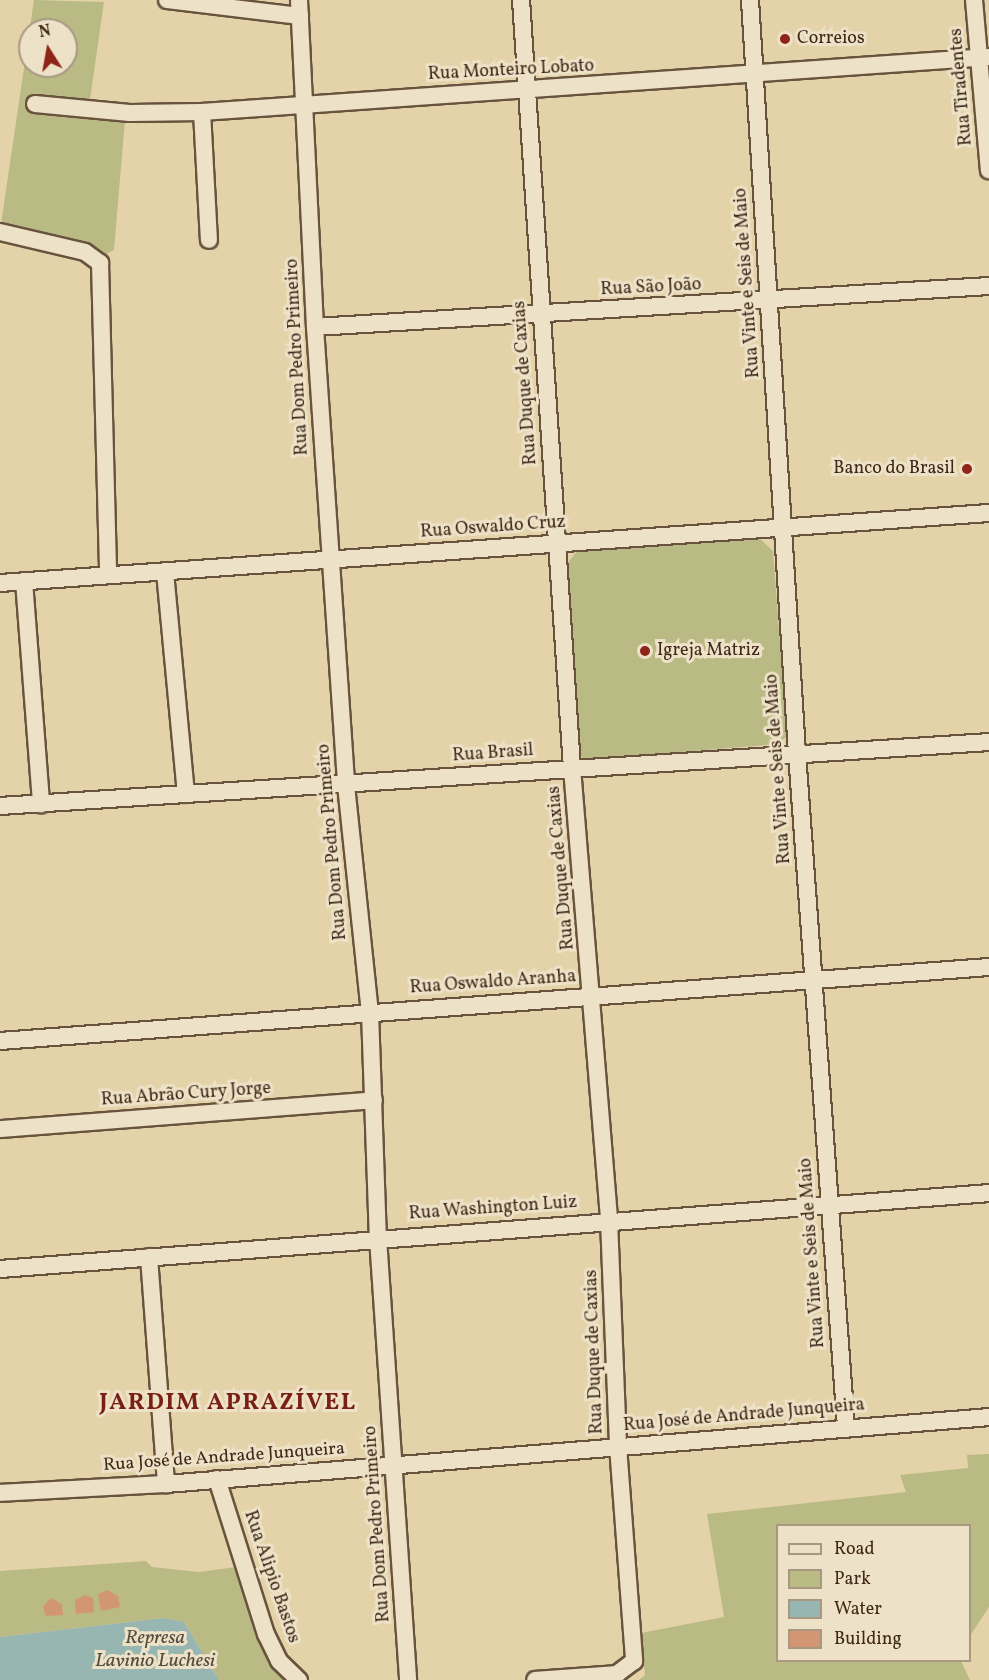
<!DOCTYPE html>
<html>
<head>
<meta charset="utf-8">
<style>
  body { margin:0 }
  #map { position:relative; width:989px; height:1680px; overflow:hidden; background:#e4d3a9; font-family:Vollkorn,serif }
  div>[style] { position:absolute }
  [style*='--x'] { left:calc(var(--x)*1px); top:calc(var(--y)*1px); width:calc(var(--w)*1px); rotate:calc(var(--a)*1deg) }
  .green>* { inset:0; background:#babb84 }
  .water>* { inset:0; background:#98b6b1 }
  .building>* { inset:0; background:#d29674 }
  .roads { filter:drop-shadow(2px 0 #69533e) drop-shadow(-2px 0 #69533e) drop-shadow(0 2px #69533e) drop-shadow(0 -2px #69533e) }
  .minor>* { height:16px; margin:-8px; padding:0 8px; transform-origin:8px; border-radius:8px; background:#ede2c7 }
  .dots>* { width:16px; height:16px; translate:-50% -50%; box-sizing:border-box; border:3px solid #ede2c7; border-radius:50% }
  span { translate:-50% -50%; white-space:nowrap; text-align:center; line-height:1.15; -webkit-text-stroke:6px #ede2c7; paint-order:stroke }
  .poi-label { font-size:18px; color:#40281a }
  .left { translate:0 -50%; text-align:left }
  .right { translate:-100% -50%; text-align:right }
  .street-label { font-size:18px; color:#40281a }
  .water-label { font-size:20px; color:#564c40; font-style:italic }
  .district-label { font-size:24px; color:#7a1f14; font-weight:700; letter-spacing:1.5px }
  .legend { position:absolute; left:776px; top:1524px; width:195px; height:138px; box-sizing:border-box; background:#ede2c7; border:2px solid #a89882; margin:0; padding:8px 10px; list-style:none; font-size:18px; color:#40281a }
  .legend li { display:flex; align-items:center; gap:12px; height:30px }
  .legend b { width:30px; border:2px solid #a89882 }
  .north { position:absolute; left:18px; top:18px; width:60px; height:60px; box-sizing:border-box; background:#ede2c7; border:2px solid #a89882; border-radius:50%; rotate:349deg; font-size:16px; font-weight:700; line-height:24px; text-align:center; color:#40281a }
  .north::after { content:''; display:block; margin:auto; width:21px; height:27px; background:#8f2418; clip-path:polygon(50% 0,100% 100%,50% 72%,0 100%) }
</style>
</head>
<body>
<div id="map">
  <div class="green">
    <div style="clip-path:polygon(evenodd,34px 0,104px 2px,90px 100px,36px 97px,125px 120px,114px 250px,104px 255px,96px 248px,1px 224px,34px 0,30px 30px,66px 30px,66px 66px,30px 66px,30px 30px)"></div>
    <div style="clip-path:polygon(758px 537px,773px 551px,787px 736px,778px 744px,585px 760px,577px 752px,566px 565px,577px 551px)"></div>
    <div style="clip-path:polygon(989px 1454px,989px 1607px,970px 1636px,970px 1526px,778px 1526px,778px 1660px,961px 1661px,970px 1680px,639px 1680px,645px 1675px,641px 1633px,724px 1617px,707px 1514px,906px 1492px,900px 1475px,968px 1468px,967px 1455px)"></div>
    <div style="clip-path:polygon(146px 1561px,152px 1567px,199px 1572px,236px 1567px,256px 1636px,272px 1669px,286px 1680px,219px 1680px,184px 1622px,164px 1618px,0 1637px,0 1571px)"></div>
  </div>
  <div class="water">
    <div style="clip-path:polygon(164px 1618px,184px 1622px,219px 1680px,0 1680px,0 1637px)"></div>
  </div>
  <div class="building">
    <div style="clip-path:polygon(107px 1590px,118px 1596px,120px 1607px,101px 1611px,98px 1594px)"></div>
    <div style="clip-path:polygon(85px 1595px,93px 1598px,94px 1612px,76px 1614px,75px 1600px)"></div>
    <div style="clip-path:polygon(51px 1598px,62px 1604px,63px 1615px,46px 1616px,43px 1607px)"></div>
  </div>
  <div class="roads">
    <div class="minor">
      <div style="--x:167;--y:0;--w:134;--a:6.9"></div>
      <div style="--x:299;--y:0;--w:327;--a:87.2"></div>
      <div style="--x:315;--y:327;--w:459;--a:86.1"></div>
      <div style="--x:346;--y:785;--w:228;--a:84"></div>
      <div style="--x:370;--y:1012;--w:226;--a:88"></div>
      <div style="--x:378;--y:1238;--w:443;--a:86.1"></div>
      <div style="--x:521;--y:0;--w:770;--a:86.2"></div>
      <div style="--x:572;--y:768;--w:454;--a:85.3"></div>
      <div style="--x:609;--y:1220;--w:226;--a:87.7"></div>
      <div style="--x:618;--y:1446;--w:216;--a:85.7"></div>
      <div style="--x:634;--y:1661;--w:21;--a:143"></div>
      <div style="--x:617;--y:1674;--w:82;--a:175.8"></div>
      <div style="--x:750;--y:0;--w:754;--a:86.43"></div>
      <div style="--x:797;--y:753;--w:675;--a:85.84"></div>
      <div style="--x:974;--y:0;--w:171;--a:85"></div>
      <div style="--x:35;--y:104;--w:95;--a:5.4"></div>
      <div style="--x:130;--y:113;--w:72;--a:-0.8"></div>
      <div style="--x:202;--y:112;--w:789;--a:-4"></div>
      <div style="--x:202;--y:112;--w:128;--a:86.9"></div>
      <div style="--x:0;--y:232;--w:87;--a:13.2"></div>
      <div style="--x:85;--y:252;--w:19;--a:36"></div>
      <div style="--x:100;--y:263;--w:312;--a:88.5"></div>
      <div style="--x:315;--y:327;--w:675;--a:-3.48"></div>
      <div style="--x:165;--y:572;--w:223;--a:84.6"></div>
      <div style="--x:24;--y:581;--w:224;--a:85.6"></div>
      <div style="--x:0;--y:583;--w:991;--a:-4.05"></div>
      <div style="--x:0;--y:806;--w:991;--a:-3.7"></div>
      <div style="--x:0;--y:1041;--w:992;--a:-4.28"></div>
      <div style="--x:0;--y:1129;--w:375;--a:-4.4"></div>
      <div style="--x:149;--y:1257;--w:228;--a:85.7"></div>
      <div style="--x:0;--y:1269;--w:992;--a:-4.39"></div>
      <div style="--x:217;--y:1479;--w:163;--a:72.5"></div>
      <div style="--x:266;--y:1634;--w:30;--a:64"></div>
      <div style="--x:279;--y:1661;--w:28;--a:44"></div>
      <div style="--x:0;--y:1493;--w:166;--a:-3.1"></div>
      <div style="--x:166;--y:1484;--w:826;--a:-4.65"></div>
    </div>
  </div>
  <div class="dots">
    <div style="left:785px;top:39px;background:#8f2418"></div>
    <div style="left:967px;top:469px;background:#8f2418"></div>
    <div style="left:645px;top:651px;background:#8f2418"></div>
  </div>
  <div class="poi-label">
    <span class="left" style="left:797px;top:39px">Correios</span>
    <span class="right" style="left:955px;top:469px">Banco do Brasil</span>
    <span class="left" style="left:657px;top:651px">Igreja Matriz</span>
  </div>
  <div class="street-label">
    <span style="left:511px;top:71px;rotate:-3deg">Rua Monteiro Lobato</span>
    <span style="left:962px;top:87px;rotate:-95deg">Rua Tiradentes</span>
    <span style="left:748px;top:283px;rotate:-94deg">Rua Vinte e Seis de Maio</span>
    <span style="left:651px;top:288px;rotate:-3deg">Rua São João</span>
    <span style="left:298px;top:357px;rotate:-93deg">Rua Dom Pedro Primeiro</span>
    <span style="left:526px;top:383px;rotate:-94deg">Rua Duque de Caxias</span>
    <span style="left:493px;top:528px;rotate:-4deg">Rua Oswaldo Cruz</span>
    <span style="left:493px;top:754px;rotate:-4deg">Rua Brasil</span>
    <span style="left:779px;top:769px;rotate:-94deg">Rua Vinte e Seis de Maio</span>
    <span style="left:333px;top:842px;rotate:-95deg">Rua Dom Pedro Primeiro</span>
    <span style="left:562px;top:868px;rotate:-95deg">Rua Duque de Caxias</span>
    <span style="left:493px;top:983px;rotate:-4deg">Rua Oswaldo Aranha</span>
    <span style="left:186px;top:1095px;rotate:-4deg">Rua Abrão Cury Jorge</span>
    <span style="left:493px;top:1209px;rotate:-4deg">Rua Washington Luiz</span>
    <span style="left:813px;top:1253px;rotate:-94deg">Rua Vinte e Seis de Maio</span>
    <span style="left:595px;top:1352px;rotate:-92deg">Rua Duque de Caxias</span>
    <span style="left:744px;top:1416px;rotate:-5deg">Rua José de Andrade Junqueira</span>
    <span style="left:224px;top:1458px;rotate:-4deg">Rua José de Andrade Junqueira</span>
    <span style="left:378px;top:1524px;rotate:-94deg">Rua Dom Pedro Primeiro</span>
    <span style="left:271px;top:1577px;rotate:71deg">Rua Alipio Bastos</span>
  </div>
  <div class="water-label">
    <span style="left:155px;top:1650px">Represa<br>Lavinio Luchesi</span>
  </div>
  <div class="district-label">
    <span style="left:228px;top:1404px">JARDIM APRAZÍVEL</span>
  </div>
  <ul class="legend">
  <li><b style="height:8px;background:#ede2c7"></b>Road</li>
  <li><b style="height:16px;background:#babb84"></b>Park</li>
  <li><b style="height:16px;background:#98b6b1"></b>Water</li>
  <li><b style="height:16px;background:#d29674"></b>Building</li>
  </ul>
  <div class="north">N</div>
</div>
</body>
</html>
